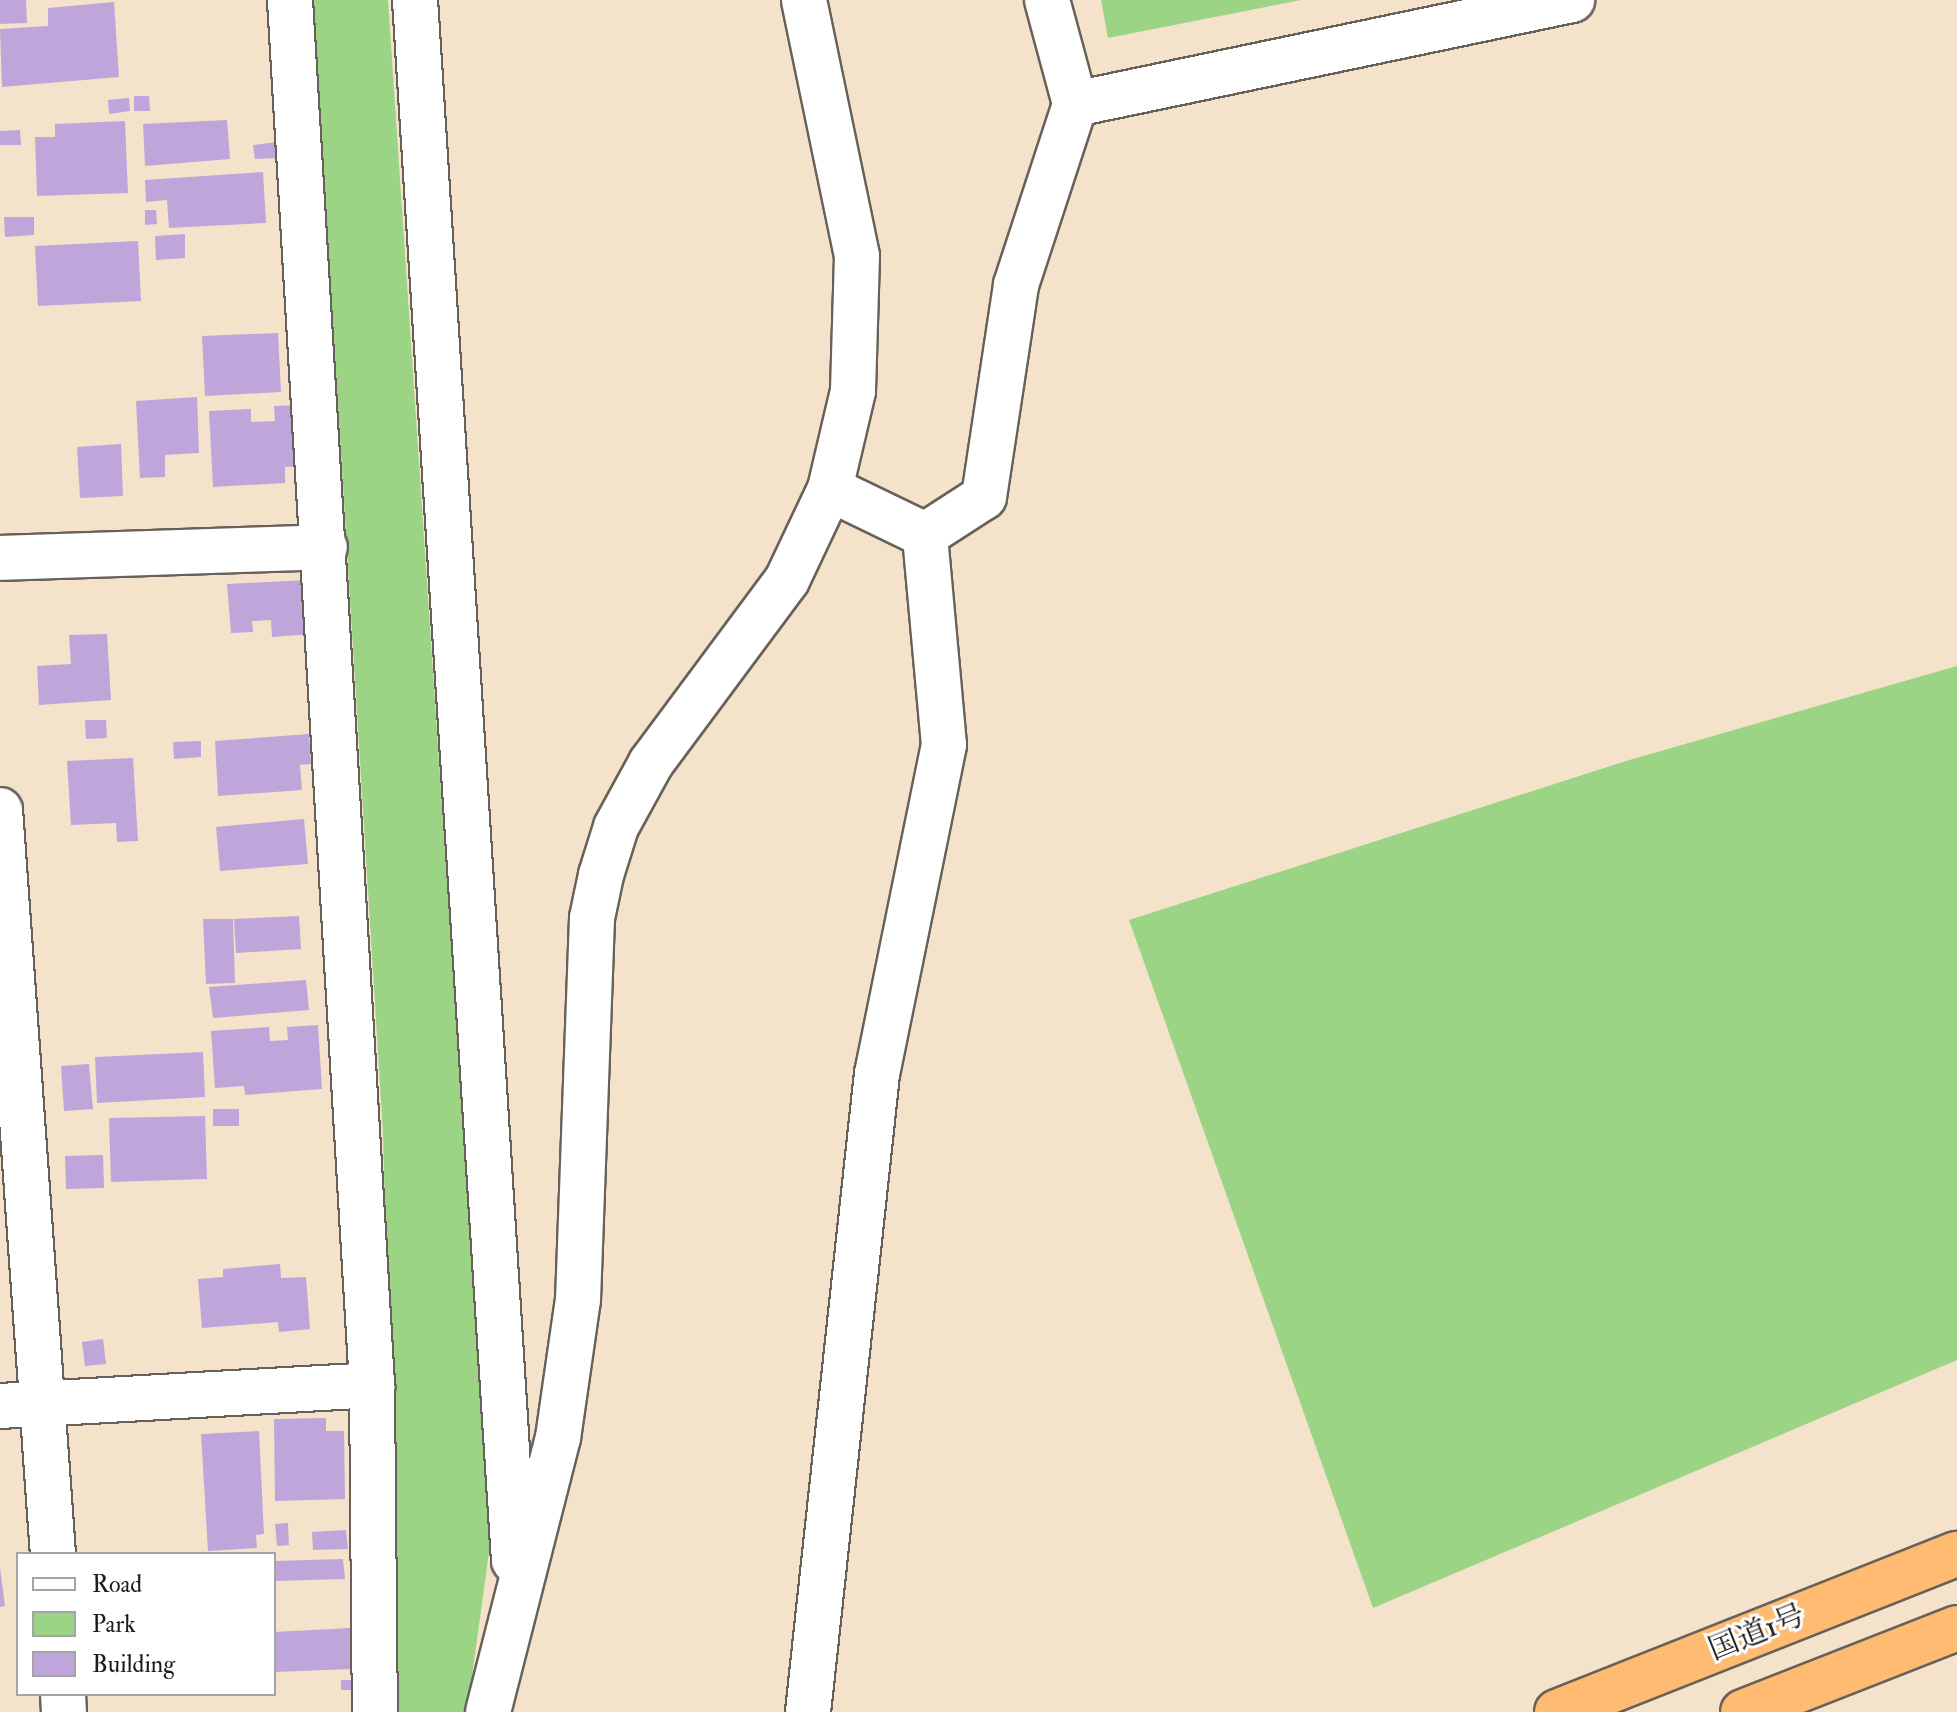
<!DOCTYPE html>
<html>
<head>
<meta charset="utf-8">
<style>
  body { margin:0 }
  #map { position:relative; width:1957px; height:1712px; overflow:hidden; background:#f5e2ca; font-family:"IM FELL Double Pica","Noto Serif JP",serif }
  div>[style] { position:absolute }
  [style*='--x'] { left:calc(var(--x)*1px); top:calc(var(--y)*1px); width:calc(var(--w)*1px); rotate:calc(var(--a)*1deg) }
  .green>* { inset:0; background:#9cd486 }
  .building>* { inset:0; background:#bea6db }
  .roads { filter:drop-shadow(2px 0 #686159) drop-shadow(-2px 0 #686159) drop-shadow(0 2px #686159) drop-shadow(0 -2px #686159) }
  .minor>* { height:44px; margin:-22px; padding:0 22px; transform-origin:22px; border-radius:22px; background:#fff }
  .highway>* { height:44px; margin:-22px; padding:0 22px; transform-origin:22px; border-radius:22px; background:#febb71 }
  span { translate:-50% -50%; white-space:nowrap; text-align:center; line-height:1.15; -webkit-text-stroke:6px #fff; paint-order:stroke }
  .street-label { font-size:30px; color:#1c1c1c }
  .legend { position:absolute; left:16px; top:1552px; width:260px; height:144px; box-sizing:border-box; background:#fff; border:2px solid #a4a4a4; margin:0; padding:10px 14px; list-style:none; font-size:24px; color:#1c1c1c }
  .legend li { display:flex; align-items:center; gap:16px; height:40px }
  .legend b { width:40px; border:2px solid #a4a4a4 }
</style>
</head>
<body>
<div id="map">
  <div class="green">
    <div style="clip-path:polygon(313px 0,388px 0,491px 1538px,467px 1712px,398px 1712px,383px 1133px)"></div>
    <div style="clip-path:polygon(1101px 0,1301px 0,1108px 38px)"></div>
    <div style="clip-path:polygon(1957px 666px,1957px 1360px,1373px 1608px,1129px 920px,1626px 761px)"></div>
  </div>
  <div class="building">
    <div style="clip-path:polygon(0 0,26px 0,27px 23px,0 24px)"></div>
    <div style="clip-path:polygon(114px 2px,119px 77px,2px 87px,0 29px,48px 26px,48px 8px)"></div>
    <div style="clip-path:polygon(134px 96px,149px 96px,150px 111px,134px 111px)"></div>
    <div style="clip-path:polygon(129px 98px,130px 111px,109px 114px,108px 100px)"></div>
    <div style="clip-path:polygon(227px 120px,230px 159px,145px 166px,143px 124px)"></div>
    <div style="clip-path:polygon(125px 121px,128px 193px,37px 196px,35px 137px,55px 137px,55px 124px)"></div>
    <div style="clip-path:polygon(20px 130px,21px 145px,0 145px,0 131px)"></div>
    <div style="clip-path:polygon(277px 142px,279px 158px,255px 159px,253px 145px)"></div>
    <div style="clip-path:polygon(263px 172px,266px 223px,169px 228px,167px 200px,146px 202px,145px 180px)"></div>
    <div style="clip-path:polygon(145px 210px,156px 210px,157px 224px,145px 225px)"></div>
    <div style="clip-path:polygon(4px 217px,34px 217px,34px 235px,5px 237px)"></div>
    <div style="clip-path:polygon(185px 234px,185px 258px,156px 260px,155px 236px)"></div>
    <div style="clip-path:polygon(138px 241px,141px 301px,38px 306px,35px 246px)"></div>
    <div style="clip-path:polygon(278px 333px,281px 392px,205px 396px,202px 336px)"></div>
    <div style="clip-path:polygon(197px 397px,199px 453px,165px 455px,165px 477px,140px 478px,136px 401px)"></div>
    <div style="clip-path:polygon(302px 405px,305px 466px,285px 467px,285px 483px,213px 487px,209px 411px,251px 409px,251px 422px,275px 421px,274px 406px)"></div>
    <div style="clip-path:polygon(121px 444px,123px 496px,80px 498px,77px 447px)"></div>
    <div style="clip-path:polygon(308px 580px,312px 634px,272px 637px,271px 620px,252px 621px,253px 632px,231px 633px,227px 584px)"></div>
    <div style="clip-path:polygon(107px 634px,111px 700px,39px 705px,37px 666px,71px 664px,69px 635px)"></div>
    <div style="clip-path:polygon(85px 720px,106px 720px,107px 738px,86px 739px)"></div>
    <div style="clip-path:polygon(309px 734px,311px 764px,300px 765px,302px 790px,218px 796px,215px 741px)"></div>
    <div style="clip-path:polygon(201px 741px,201px 757px,174px 759px,173px 742px)"></div>
    <div style="clip-path:polygon(133px 758px,138px 841px,117px 842px,116px 823px,71px 825px,67px 761px)"></div>
    <div style="clip-path:polygon(304px 819px,308px 864px,220px 871px,216px 827px)"></div>
    <div style="clip-path:polygon(299px 916px,301px 949px,236px 953px,234px 919px)"></div>
    <div style="clip-path:polygon(203px 919px,233px 919px,235px 983px,206px 984px)"></div>
    <div style="clip-path:polygon(306px 980px,309px 1010px,213px 1018px,209px 987px)"></div>
    <div style="clip-path:polygon(318px 1025px,322px 1089px,245px 1095px,244px 1086px,215px 1088px,211px 1031px,269px 1027px,270px 1041px,288px 1040px,287px 1027px)"></div>
    <div style="clip-path:polygon(203px 1052px,205px 1097px,97px 1103px,95px 1057px)"></div>
    <div style="clip-path:polygon(89px 1064px,93px 1109px,64px 1111px,61px 1066px)"></div>
    <div style="clip-path:polygon(213px 1109px,239px 1109px,239px 1126px,213px 1126px)"></div>
    <div style="clip-path:polygon(205px 1116px,207px 1179px,111px 1182px,109px 1118px)"></div>
    <div style="clip-path:polygon(103px 1155px,104px 1188px,66px 1189px,65px 1156px)"></div>
    <div style="clip-path:polygon(280px 1264px,281px 1278px,306px 1277px,310px 1329px,279px 1332px,278px 1322px,202px 1328px,198px 1279px,223px 1277px,223px 1269px)"></div>
    <div style="clip-path:polygon(103px 1339px,106px 1364px,85px 1366px,82px 1342px)"></div>
    <div style="clip-path:polygon(326px 1418px,326px 1431px,344px 1431px,345px 1499px,275px 1501px,274px 1419px)"></div>
    <div style="clip-path:polygon(259px 1431px,264px 1534px,256px 1535px,257px 1548px,208px 1551px,201px 1434px)"></div>
    <div style="clip-path:polygon(288px 1523px,289px 1545px,277px 1546px,275px 1524px)"></div>
    <div style="clip-path:polygon(346px 1530px,348px 1549px,313px 1550px,312px 1532px)"></div>
    <div style="clip-path:polygon(343px 1559px,345px 1579px,274px 1581px,274px 1561px)"></div>
    <div style="clip-path:polygon(0 1567px,5px 1606px,0 1607px)"></div>
    <div style="clip-path:polygon(350px 1628px,352px 1669px,274px 1672px,274px 1632px)"></div>
    <div style="clip-path:polygon(341px 1680px,354px 1680px,354px 1690px,341px 1690px)"></div>
  </div>
  <div class="roads">
    <div class="minor">
      <div style="--x:290;--y:0;--w:1387;--a:86.61"></div>
      <div style="--x:372;--y:1385;--w:327;--a:89.5"></div>
      <div style="--x:415;--y:0;--w:1564;--a:86.37"></div>
      <div style="--x:1047;--y:0;--w:108;--a:74.9"></div>
      <div style="--x:830;--y:489;--w:106;--a:25.8"></div>
      <div style="--x:925;--y:535;--w:70;--a:-32.8"></div>
      <div style="--x:984;--y:497;--w:214;--a:-81.4"></div>
      <div style="--x:1016;--y:285;--w:190;--a:-71.9"></div>
      <div style="--x:1075;--y:104;--w:508;--a:-11.82"></div>
      <div style="--x:0;--y:558;--w:325;--a:-1.9"></div>
      <div style="--x:0;--y:810;--w:746;--a:85.93"></div>
      <div style="--x:0;--y:1406;--w:373;--a:-3.2"></div>
      <div style="--x:63;--y:1694;--w:18;--a:87"></div>
      <div style="--x:488;--y:1712;--w:283;--a:-75.7"></div>
      <div style="--x:558;--y:1438;--w:139;--a:-81.8"></div>
      <div style="--x:578;--y:1300;--w:382;--a:-87.9"></div>
      <div style="--x:592;--y:918;--w:44;--a:-78.2"></div>
      <div style="--x:601;--y:875;--w:50;--a:-72.6"></div>
      <div style="--x:616;--y:827;--w:73;--a:-61.3"></div>
      <div style="--x:651;--y:763;--w:228;--a:-53.4"></div>
      <div style="--x:787;--y:580;--w:101;--a:-64.7"></div>
      <div style="--x:830;--y:489;--w:101;--a:-76.8"></div>
      <div style="--x:853;--y:391;--w:135;--a:-88.3"></div>
      <div style="--x:857;--y:256;--w:261;--a:-101.7"></div>
      <div style="--x:808;--y:1712;--w:642;--a:-83.83"></div>
      <div style="--x:877;--y:1074;--w:336;--a:-78.5"></div>
      <div style="--x:944;--y:745;--w:211;--a:-95.2"></div>
    </div>
    <div class="highway">
      <div style="--x:1557;--y:1712;--w:430;--a:-21.6"></div>
      <div style="--x:1743;--y:1712;--w:230;--a:-21.4"></div>
    </div>
  </div>
  <div class="street-label">
    <span style="left:1757px;top:1633px;rotate:-22deg">国道1号</span>
  </div>
  <ul class="legend">
  <li><b style="height:10px;background:#fff"></b>Road</li>
  <li><b style="height:22px;background:#9cd486"></b>Park</li>
  <li><b style="height:22px;background:#bea6db"></b>Building</li>
  </ul>
</div>
</body>
</html>
